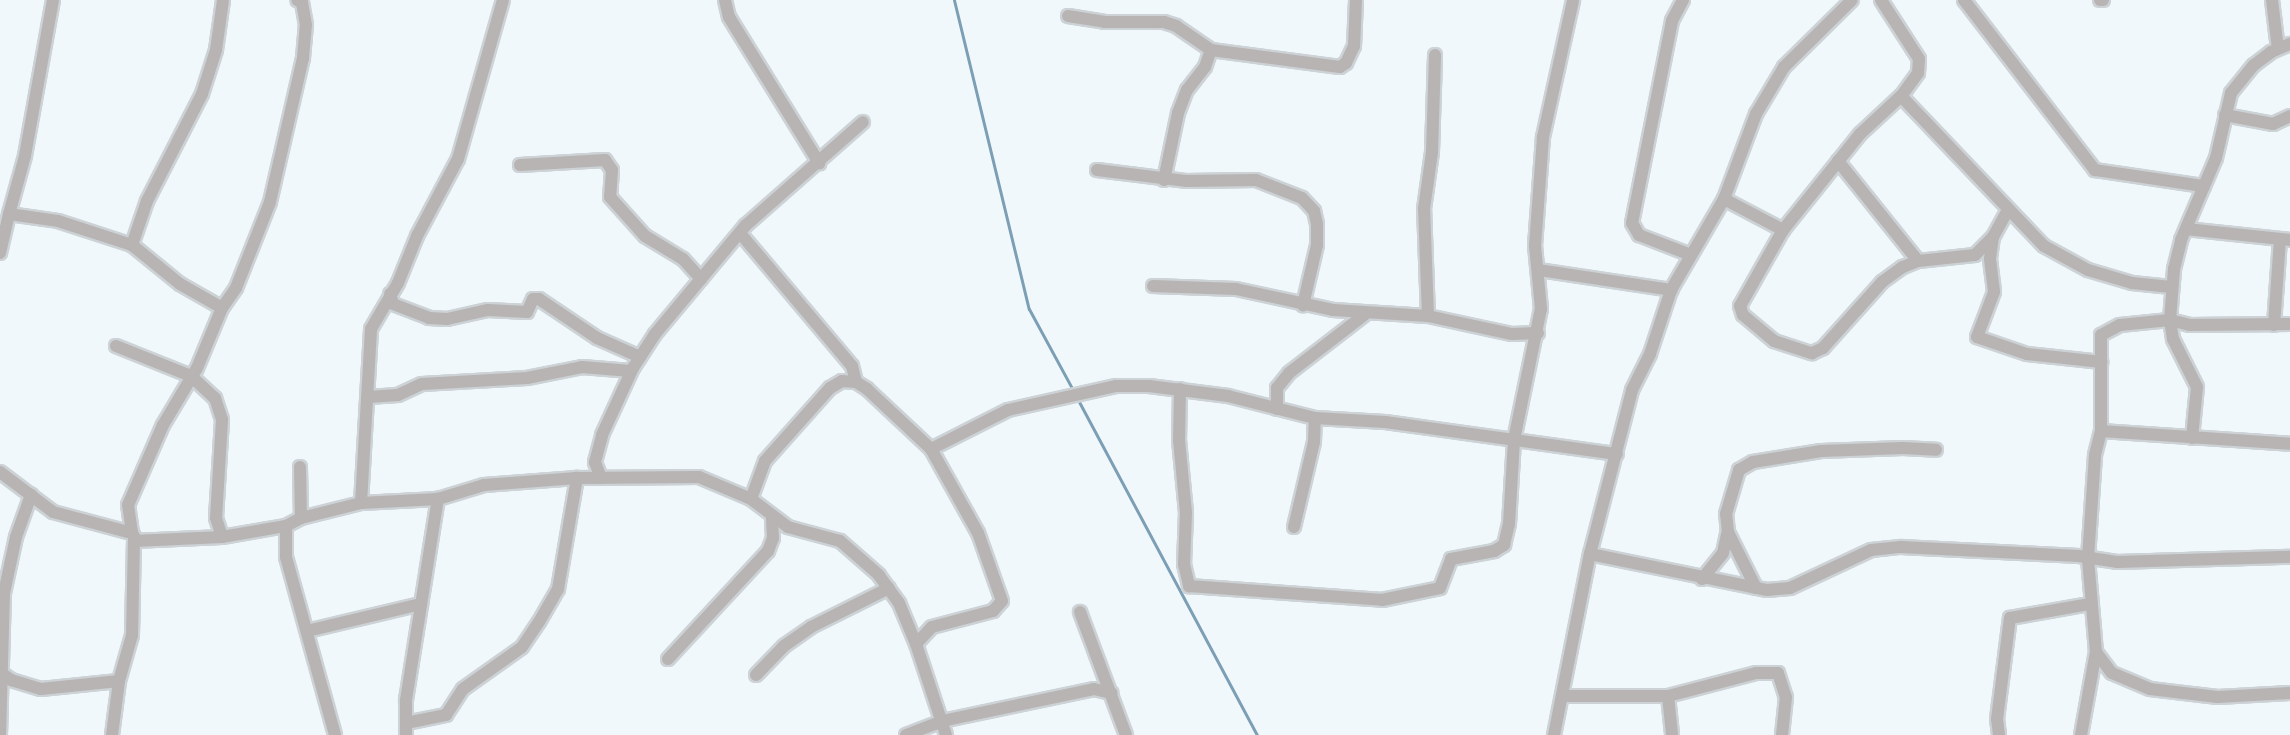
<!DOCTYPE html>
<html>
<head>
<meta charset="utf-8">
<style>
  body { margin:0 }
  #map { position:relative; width:2290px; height:735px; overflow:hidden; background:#f1f8fc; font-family:"Varela Round",sans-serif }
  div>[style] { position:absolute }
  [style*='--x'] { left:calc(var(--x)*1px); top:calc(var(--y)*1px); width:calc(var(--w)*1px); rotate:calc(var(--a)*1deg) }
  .stream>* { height:3px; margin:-1.5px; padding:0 1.5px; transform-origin:1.5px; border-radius:1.5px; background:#7c9fb5 }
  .roads { filter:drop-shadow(2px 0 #ccd2d5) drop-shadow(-2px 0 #ccd2d5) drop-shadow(0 2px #ccd2d5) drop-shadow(0 -2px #ccd2d5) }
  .minor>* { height:12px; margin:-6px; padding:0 6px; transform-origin:6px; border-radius:6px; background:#b7b4b3 }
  span { translate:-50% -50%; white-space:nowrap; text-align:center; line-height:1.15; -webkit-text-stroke:6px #fff; paint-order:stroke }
</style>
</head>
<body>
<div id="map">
  <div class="stream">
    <div style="--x:954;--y:0;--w:318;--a:76.4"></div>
    <div style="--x:1029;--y:309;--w:94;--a:61.5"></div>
    <div style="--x:1077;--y:398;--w:382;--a:61.9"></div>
  </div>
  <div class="roads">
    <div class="minor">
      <div style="--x:53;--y:0;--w:158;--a:100.2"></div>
      <div style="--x:25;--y:156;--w:60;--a:105.4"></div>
      <div style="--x:9;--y:214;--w:49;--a:8.1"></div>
      <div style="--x:58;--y:221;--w:78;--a:18"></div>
      <div style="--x:132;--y:245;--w:46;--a:-71.2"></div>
      <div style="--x:147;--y:201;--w:120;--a:-62.8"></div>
      <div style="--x:202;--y:94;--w:46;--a:-72.3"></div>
      <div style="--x:216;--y:50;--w:50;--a:-82"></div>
      <div style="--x:725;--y:0;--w:17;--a:77"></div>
      <div style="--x:729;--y:17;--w:172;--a:58.3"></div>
      <div style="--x:1683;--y:0;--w:24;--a:118"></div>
      <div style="--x:1672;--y:21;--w:206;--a:101.2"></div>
      <div style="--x:1632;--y:223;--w:14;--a:60"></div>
      <div style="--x:1639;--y:235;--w:56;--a:21"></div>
      <div style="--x:1881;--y:0;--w:70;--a:57.2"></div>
      <div style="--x:1919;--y:59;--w:14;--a:94"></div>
      <div style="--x:1918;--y:73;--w:29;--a:126"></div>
      <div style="--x:1901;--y:96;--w:56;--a:137.2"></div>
      <div style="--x:1860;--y:134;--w:123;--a:128.7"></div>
      <div style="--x:1783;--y:230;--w:87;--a:119.5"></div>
      <div style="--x:1740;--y:306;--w:9;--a:72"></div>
      <div style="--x:1743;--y:315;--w:40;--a:40"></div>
      <div style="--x:1774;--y:341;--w:40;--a:18"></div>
      <div style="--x:1812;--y:353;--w:12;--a:-24"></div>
      <div style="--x:1823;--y:348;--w:89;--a:-48.2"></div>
      <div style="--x:1882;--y:282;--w:26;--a:-36"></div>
      <div style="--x:1903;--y:267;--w:16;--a:-22"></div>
      <div style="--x:1918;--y:261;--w:57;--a:-6"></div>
      <div style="--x:1975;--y:255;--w:25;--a:-45"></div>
      <div style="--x:1993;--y:237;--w:31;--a:-61"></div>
      <div style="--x:1964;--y:0;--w:215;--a:52.4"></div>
      <div style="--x:2095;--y:170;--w:110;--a:8.4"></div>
      <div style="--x:2100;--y:0;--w:3;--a:0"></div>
      <div style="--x:2272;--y:0;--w:49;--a:83"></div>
      <div style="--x:1068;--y:16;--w:36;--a:9"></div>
      <div style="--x:1104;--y:22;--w:60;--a:0"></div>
      <div style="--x:1164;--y:22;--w:13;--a:18"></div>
      <div style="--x:1176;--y:26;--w:42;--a:34.4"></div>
      <div style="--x:1211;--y:50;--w:130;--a:7.5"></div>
      <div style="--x:1340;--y:67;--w:7;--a:-34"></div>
      <div style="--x:1346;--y:63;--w:19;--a:-65"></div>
      <div style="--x:1354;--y:46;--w:46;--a:-87.5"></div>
      <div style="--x:1901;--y:96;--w:207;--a:46.4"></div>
      <div style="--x:2044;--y:246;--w:50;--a:28.6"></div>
      <div style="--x:2088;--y:270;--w:46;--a:16.5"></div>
      <div style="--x:2132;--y:283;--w:39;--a:6"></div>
      <div style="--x:2225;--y:115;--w:49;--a:10.6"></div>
      <div style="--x:2273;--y:124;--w:19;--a:-25"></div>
      <div style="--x:1838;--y:161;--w:128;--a:51.3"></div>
      <div style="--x:520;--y:165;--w:85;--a:-3.4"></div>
      <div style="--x:605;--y:160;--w:12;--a:55"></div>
      <div style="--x:612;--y:170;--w:27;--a:94"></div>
      <div style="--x:610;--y:197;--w:52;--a:48.1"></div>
      <div style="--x:645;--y:236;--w:44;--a:31.2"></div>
      <div style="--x:683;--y:259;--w:27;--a:48"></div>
      <div style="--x:1097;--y:170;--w:91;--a:7"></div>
      <div style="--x:1187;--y:181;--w:69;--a:-0.8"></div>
      <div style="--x:1256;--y:180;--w:49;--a:21.4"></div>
      <div style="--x:1302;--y:198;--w:18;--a:47"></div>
      <div style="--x:1314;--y:211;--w:13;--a:77"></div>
      <div style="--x:1317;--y:224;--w:21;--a:90"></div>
      <div style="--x:1317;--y:245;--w:62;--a:103.1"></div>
      <div style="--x:1164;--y:180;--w:68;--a:-78.2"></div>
      <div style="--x:1178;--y:113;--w:25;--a:-69"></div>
      <div style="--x:1187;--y:90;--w:29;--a:-52"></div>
      <div style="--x:1205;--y:67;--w:18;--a:-71"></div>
      <div style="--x:1724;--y:199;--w:67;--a:27.7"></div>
      <div style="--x:2186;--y:229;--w:105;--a:6"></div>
      <div style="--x:740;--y:233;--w:174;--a:49.9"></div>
      <div style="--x:852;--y:366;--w:16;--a:76"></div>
      <div style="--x:1993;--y:237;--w:22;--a:98"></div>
      <div style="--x:1990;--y:259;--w:33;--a:83"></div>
      <div style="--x:1994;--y:292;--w:48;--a:110.7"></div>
      <div style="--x:1977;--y:337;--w:53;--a:18.8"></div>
      <div style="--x:2027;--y:354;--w:75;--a:6.1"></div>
      <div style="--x:132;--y:245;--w:62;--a:39.1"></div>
      <div style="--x:180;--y:284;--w:48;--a:29.7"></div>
      <div style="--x:0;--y:253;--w:40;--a:-77"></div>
      <div style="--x:1539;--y:270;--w:134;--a:8.6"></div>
      <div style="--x:1153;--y:286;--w:83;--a:2.1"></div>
      <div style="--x:1236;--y:289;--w:99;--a:12.2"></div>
      <div style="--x:1333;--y:310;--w:95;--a:3.6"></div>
      <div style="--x:1428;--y:316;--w:86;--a:12.1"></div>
      <div style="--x:1512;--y:334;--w:26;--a:-2"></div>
      <div style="--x:390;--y:294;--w:10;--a:73"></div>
      <div style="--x:393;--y:304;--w:39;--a:21"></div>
      <div style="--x:429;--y:318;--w:18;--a:3"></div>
      <div style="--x:447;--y:319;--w:42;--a:-12.4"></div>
      <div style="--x:488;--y:310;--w:39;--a:3"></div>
      <div style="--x:527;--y:312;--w:14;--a:-65"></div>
      <div style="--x:533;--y:299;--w:6;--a:0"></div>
      <div style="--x:539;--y:299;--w:70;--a:33.9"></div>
      <div style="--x:597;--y:338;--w:47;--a:23.8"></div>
      <div style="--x:1428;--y:316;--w:107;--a:-92.1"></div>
      <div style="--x:1424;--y:209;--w:58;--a:-82"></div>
      <div style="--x:1432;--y:152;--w:97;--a:-88.2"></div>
      <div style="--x:2274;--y:325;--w:86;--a:-86"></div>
      <div style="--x:116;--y:346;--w:81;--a:21.8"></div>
      <div style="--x:191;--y:376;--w:33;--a:43"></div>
      <div style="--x:215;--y:398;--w:23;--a:72"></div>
      <div style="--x:222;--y:420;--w:98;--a:93.5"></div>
      <div style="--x:216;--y:518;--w:20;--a:72"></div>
      <div style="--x:1180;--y:389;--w:51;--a:91.1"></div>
      <div style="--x:1179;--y:440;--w:73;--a:84.5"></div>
      <div style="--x:1186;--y:513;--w:51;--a:92.2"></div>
      <div style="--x:1184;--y:564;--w:23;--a:77"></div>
      <div style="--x:1189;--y:586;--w:194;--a:4.1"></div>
      <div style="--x:1382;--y:600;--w:59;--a:-11.7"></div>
      <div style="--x:1440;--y:588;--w:31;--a:-69"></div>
      <div style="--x:1451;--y:559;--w:44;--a:-10.5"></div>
      <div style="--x:1494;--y:551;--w:12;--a:-31"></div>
      <div style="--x:1504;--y:545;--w:22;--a:-77"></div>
      <div style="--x:1509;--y:524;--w:84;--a:-86.6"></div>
      <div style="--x:1514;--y:440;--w:134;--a:-78.4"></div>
      <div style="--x:1541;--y:309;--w:63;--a:-95.4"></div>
      <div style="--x:1535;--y:246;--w:109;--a:-85.8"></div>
      <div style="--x:1543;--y:137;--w:140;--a:-77.6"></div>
      <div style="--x:368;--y:397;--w:30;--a:-4"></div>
      <div style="--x:398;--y:395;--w:26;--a:-25"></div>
      <div style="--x:422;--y:384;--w:105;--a:-3.3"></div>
      <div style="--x:527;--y:378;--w:56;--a:-11.3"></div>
      <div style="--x:582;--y:367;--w:49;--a:4.7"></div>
      <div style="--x:1277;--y:409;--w:21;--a:-90"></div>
      <div style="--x:1277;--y:388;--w:19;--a:-51"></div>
      <div style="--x:1289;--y:373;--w:95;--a:-37.7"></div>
      <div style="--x:2101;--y:431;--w:189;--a:3.9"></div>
      <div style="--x:2192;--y:438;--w:51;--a:-84.4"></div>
      <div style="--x:2197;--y:387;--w:54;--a:-116.6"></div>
      <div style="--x:2173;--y:339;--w:19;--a:-99"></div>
      <div style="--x:2170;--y:320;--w:51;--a:-85.5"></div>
      <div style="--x:2174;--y:269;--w:30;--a:-76"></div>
      <div style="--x:2181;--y:240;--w:89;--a:-66.9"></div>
      <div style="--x:2216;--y:158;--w:67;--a:-77"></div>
      <div style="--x:2231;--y:93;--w:36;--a:-51"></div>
      <div style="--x:2254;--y:65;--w:21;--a:-37"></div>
      <div style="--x:2271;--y:52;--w:21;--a:-23"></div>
      <div style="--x:300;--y:467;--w:51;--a:88.9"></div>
      <div style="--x:0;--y:472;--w:66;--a:37"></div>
      <div style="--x:53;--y:512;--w:82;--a:14.9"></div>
      <div style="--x:132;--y:533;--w:6;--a:59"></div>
      <div style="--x:601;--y:478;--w:17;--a:-111"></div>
      <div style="--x:595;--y:462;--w:28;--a:-75"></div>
      <div style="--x:602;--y:435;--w:74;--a:-65.2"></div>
      <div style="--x:633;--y:368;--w:40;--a:-57.1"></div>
      <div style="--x:655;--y:334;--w:141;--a:-50.2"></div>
      <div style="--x:745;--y:226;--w:157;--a:-41.4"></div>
      <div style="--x:361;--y:503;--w:174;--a:-86.7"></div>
      <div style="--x:371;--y:329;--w:53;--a:-59.6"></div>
      <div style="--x:398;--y:283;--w:51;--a:-68"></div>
      <div style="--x:417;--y:236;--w:87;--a:-62"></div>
      <div style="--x:458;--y:159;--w:165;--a:-74.2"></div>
      <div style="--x:286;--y:526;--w:31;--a:90"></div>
      <div style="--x:286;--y:557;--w:185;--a:74.6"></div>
      <div style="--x:1294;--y:527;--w:87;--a:-76.8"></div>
      <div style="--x:1314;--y:442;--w:24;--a:-88"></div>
      <div style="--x:132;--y:533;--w:28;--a:-98"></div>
      <div style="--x:128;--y:505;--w:87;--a:-66.4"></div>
      <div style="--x:163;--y:425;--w:66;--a:-59.2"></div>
      <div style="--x:197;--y:368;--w:65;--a:-67.4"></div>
      <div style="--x:222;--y:308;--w:24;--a:-55"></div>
      <div style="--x:236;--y:288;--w:92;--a:-68.4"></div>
      <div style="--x:270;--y:202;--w:148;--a:-77.1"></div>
      <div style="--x:303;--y:58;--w:33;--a:-85"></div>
      <div style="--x:306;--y:25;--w:23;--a:-100"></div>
      <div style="--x:302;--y:2;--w:5;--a:-158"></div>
      <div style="--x:1590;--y:554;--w:181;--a:11.5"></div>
      <div style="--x:1767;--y:590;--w:23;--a:-5"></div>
      <div style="--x:1790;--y:588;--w:89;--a:-25.1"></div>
      <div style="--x:1871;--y:550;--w:30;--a:-6"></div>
      <div style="--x:1901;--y:547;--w:178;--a:2.9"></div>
      <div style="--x:2079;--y:556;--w:38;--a:9"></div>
      <div style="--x:2117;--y:562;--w:173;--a:-1.7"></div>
      <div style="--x:1702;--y:579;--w:33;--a:-51"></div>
      <div style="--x:1723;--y:553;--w:19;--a:-78"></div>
      <div style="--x:1756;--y:588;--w:63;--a:-116.6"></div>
      <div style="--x:1728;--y:532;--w:18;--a:-96"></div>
      <div style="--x:1726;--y:514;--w:46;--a:-73.5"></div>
      <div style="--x:1739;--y:470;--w:16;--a:-30"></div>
      <div style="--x:1753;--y:462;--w:69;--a:-9.2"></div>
      <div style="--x:1821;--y:451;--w:82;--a:-2.1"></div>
      <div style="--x:1903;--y:448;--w:33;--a:3"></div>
      <div style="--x:1080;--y:612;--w:131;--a:69.5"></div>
      <div style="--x:307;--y:631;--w:117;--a:-13.3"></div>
      <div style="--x:916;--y:644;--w:23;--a:-47"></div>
      <div style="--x:932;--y:627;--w:63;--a:-14.7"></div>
      <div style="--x:993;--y:611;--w:13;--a:-48"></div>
      <div style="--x:1002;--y:601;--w:72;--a:-109.4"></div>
      <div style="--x:978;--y:533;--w:96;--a:-119.2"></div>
      <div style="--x:2096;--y:652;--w:26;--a:53"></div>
      <div style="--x:2112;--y:673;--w:41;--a:22.8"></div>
      <div style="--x:2150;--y:689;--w:68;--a:6.7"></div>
      <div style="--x:2218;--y:697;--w:72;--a:-3.2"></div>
      <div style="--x:668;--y:659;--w:147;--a:-47.2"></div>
      <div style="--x:768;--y:551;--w:14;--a:-69"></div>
      <div style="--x:773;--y:538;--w:20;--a:-93"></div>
      <div style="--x:0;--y:672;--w:14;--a:36"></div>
      <div style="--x:11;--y:680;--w:31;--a:17"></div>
      <div style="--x:41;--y:689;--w:78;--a:-5.9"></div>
      <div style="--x:756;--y:675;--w:40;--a:-46"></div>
      <div style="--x:784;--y:646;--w:33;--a:-35"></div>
      <div style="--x:811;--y:627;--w:87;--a:-26.6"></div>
      <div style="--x:1562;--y:696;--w:106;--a:0"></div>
      <div style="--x:1668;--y:696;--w:91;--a:-14.6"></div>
      <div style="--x:1756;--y:673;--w:22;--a:0"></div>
      <div style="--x:1778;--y:673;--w:25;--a:72"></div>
      <div style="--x:1786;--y:697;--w:38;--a:96"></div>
      <div style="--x:1668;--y:696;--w:39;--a:84"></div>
      <div style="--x:406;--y:723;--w:41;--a:-11.3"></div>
      <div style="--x:446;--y:715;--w:31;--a:-57"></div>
      <div style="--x:463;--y:689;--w:72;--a:-35.4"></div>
      <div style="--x:522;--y:647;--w:30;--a:-56"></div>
      <div style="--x:539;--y:622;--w:38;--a:-60"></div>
      <div style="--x:558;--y:589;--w:113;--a:-80.3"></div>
      <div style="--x:0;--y:735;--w:142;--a:-88.4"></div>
      <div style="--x:4;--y:593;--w:57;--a:-77.9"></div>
      <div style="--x:16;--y:537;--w:45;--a:-70.3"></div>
      <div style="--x:112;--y:735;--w:54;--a:-82.6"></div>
      <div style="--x:119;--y:681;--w:48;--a:-74.2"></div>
      <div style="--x:132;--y:635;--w:94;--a:-88.8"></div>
      <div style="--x:134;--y:541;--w:88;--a:-2.6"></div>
      <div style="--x:222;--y:537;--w:65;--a:-9.8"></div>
      <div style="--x:286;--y:526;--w:17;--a:-28"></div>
      <div style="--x:301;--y:518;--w:62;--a:-14"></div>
      <div style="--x:361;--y:503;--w:77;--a:-3"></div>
      <div style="--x:438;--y:499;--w:48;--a:-16.9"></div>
      <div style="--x:484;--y:485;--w:93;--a:-4.3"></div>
      <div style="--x:577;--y:478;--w:122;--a:-0.5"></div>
      <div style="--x:699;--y:477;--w:56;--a:22.9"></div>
      <div style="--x:406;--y:735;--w:35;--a:-90"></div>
      <div style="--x:406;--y:700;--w:204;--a:-81"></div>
      <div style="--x:906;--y:735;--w:39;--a:-21"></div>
      <div style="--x:942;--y:721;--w:155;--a:-11.9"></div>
      <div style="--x:1094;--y:689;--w:18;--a:13"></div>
      <div style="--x:946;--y:735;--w:96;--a:-108.2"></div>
      <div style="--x:916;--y:644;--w:44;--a:-112.5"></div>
      <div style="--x:899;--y:603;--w:34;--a:-126"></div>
      <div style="--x:879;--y:575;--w:52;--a:-138.9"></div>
      <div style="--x:840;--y:541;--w:54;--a:-164.9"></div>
      <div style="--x:788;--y:527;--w:46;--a:-142.9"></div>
      <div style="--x:751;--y:499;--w:40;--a:-69.8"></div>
      <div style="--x:765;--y:461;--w:98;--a:-48.3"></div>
      <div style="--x:830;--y:388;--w:14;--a:-30"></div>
      <div style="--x:842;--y:381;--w:14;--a:4"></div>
      <div style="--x:856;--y:382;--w:13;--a:32"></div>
      <div style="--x:867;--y:389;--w:88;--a:43.2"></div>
      <div style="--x:931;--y:449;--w:86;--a:-26.9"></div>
      <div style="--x:1008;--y:410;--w:111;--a:-12.5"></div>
      <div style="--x:1116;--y:386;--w:33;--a:0"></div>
      <div style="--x:1149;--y:386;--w:80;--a:7.2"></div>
      <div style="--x:1228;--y:396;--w:90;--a:14.2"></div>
      <div style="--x:1315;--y:418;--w:70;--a:3.3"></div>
      <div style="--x:1385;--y:422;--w:234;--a:7.9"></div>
      <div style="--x:1554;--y:735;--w:185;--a:-78.8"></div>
      <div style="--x:1590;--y:554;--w:169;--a:-75.6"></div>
      <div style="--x:1632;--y:390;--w:40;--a:-63.4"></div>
      <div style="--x:1650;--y:354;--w:67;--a:-71.8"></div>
      <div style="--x:1671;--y:290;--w:105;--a:-59.8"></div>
      <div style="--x:1724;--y:199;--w:91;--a:-69.4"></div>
      <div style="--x:1756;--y:114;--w:55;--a:-59.2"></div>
      <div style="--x:1784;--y:67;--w:95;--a:-44.6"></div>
      <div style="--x:1999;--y:735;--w:16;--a:-97"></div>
      <div style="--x:1997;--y:719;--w:102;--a:-82.7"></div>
      <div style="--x:2010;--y:618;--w:80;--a:-10"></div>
      <div style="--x:2081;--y:735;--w:84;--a:-79.8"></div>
      <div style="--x:2096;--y:652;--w:94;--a:-94.9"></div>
      <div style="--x:2088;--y:558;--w:103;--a:-86.1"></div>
      <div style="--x:2095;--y:455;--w:25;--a:-76"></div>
      <div style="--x:2101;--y:431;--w:96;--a:-90"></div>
      <div style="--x:2101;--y:335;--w:21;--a:-28"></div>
      <div style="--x:2120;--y:325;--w:50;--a:-5.7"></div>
      <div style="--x:2170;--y:320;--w:21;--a:14"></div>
      <div style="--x:2190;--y:325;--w:100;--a:-0.6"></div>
    </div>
  </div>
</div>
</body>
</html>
